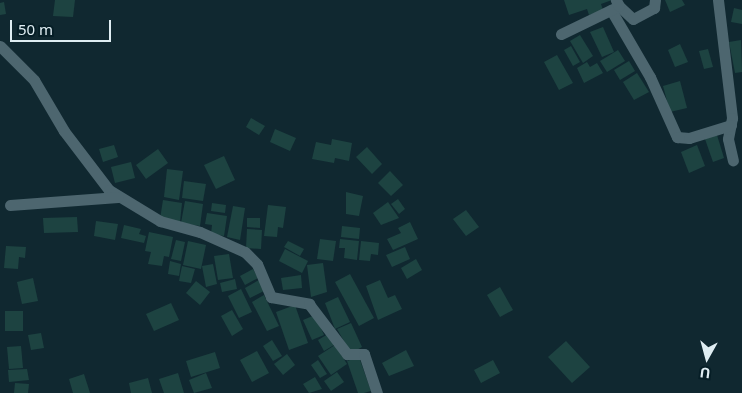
<!DOCTYPE html>
<html>
<head>
<meta charset="utf-8">
<style>
  body { margin:0 }
  #map { position:relative; width:742px; height:393px; overflow:hidden; background:#102830; font-family:"Noto Sans",sans-serif }
  div>[style] { position:absolute }
  [style*='--x'] { left:calc(var(--x)*1px); top:calc(var(--y)*1px); width:calc(var(--w)*1px); rotate:calc(var(--a)*1deg) }
  .building>* { inset:0; background:#1d4341 }
  .street>* { height:11px; margin:-5.5px; padding:0 5.5px; transform-origin:5.5px; border-radius:5.5px; background:#4d666f }
  span { translate:-50% -50%; white-space:nowrap; text-align:center; line-height:1.15; -webkit-text-stroke:4px #061e26; paint-order:stroke }
  .north { position:absolute; left:682px; top:333px; width:50px; height:50px; -webkit-text-stroke:4px #061e26; paint-order:stroke; rotate:187deg; font-size:14px; font-weight:700; line-height:20px; text-align:center; color:#dfedf2 }
  .north::after { content:''; display:block; margin:auto; width:18px; height:22px; background:#dfedf2; clip-path:polygon(50% 0,100% 100%,50% 72%,0 100%) }
  .scale { position:absolute; left:10px; top:20px; width:101px; height:22px; box-sizing:border-box; border:2px solid #dfedf2; border-top:0; padding-left:6px; font-size:15px; line-height:18px; white-space:nowrap; color:#dfedf2; -webkit-text-stroke:4px #061e26; paint-order:stroke }
</style>
</head>
<body>
<div id="map">
  <div class="building">
    <div style="clip-path:polygon(55px 0,75px 0,73px 17px,53px 16px)"></div>
    <div style="clip-path:polygon(564px 0,612px 0,601px 4px,603px 10px,589px 15px,587px 9px,569px 15px)"></div>
    <div style="clip-path:polygon(665px 0,682px 0,685px 5px,670px 12px)"></div>
    <div style="clip-path:polygon(4px 2px,6px 14px,0 15px,0 3px)"></div>
    <div style="clip-path:polygon(734px 8px,742px 10px,742px 24px,731px 22px)"></div>
    <div style="clip-path:polygon(603px 27px,614px 52px,602px 57px,590px 32px)"></div>
    <div style="clip-path:polygon(580px 35px,593px 56px,583px 63px,570px 41px)"></div>
    <div style="clip-path:polygon(741px 40px,742px 72px,735px 73px,729px 42px)"></div>
    <div style="clip-path:polygon(680px 44px,688px 62px,675px 67px,668px 50px)"></div>
    <div style="clip-path:polygon(571px 46px,580px 62px,573px 66px,564px 50px)"></div>
    <div style="clip-path:polygon(708px 49px,713px 67px,704px 69px,699px 51px)"></div>
    <div style="clip-path:polygon(618px 50px,625px 61px,607px 72px,600px 61px)"></div>
    <div style="clip-path:polygon(557px 55px,573px 83px,559px 90px,544px 62px)"></div>
    <div style="clip-path:polygon(629px 61px,635px 71px,620px 80px,614px 70px)"></div>
    <div style="clip-path:polygon(587px 62px,590px 67px,597px 63px,603px 73px,584px 83px,577px 68px)"></div>
    <div style="clip-path:polygon(637px 73px,649px 92px,634px 100px,623px 82px)"></div>
    <div style="clip-path:polygon(680px 81px,687px 108px,670px 112px,663px 86px)"></div>
    <div style="clip-path:polygon(251px 118px,265px 126px,259px 135px,246px 127px)"></div>
    <div style="clip-path:polygon(275px 129px,296px 138px,290px 151px,270px 142px)"></div>
    <div style="clip-path:polygon(717px 135px,724px 158px,713px 162px,705px 139px)"></div>
    <div style="clip-path:polygon(332px 139px,352px 143px,349px 161px,335px 158px,334px 163px,312px 159px,316px 142px,331px 145px)"></div>
    <div style="clip-path:polygon(114px 145px,118px 157px,103px 162px,99px 149px)"></div>
    <div style="clip-path:polygon(697px 145px,705px 166px,689px 173px,681px 152px)"></div>
    <div style="clip-path:polygon(367px 147px,382px 164px,372px 174px,356px 157px)"></div>
    <div style="clip-path:polygon(158px 149px,168px 163px,146px 179px,136px 165px)"></div>
    <div style="clip-path:polygon(224px 156px,235px 180px,216px 189px,204px 165px)"></div>
    <div style="clip-path:polygon(131px 162px,135px 178px,115px 183px,111px 167px)"></div>
    <div style="clip-path:polygon(167px 169px,183px 171px,179px 200px,164px 197px)"></div>
    <div style="clip-path:polygon(390px 171px,403px 185px,391px 196px,378px 183px)"></div>
    <div style="clip-path:polygon(184px 181px,206px 184px,203px 201px,182px 198px)"></div>
    <div style="clip-path:polygon(346px 192px,363px 196px,359px 216px,346px 214px)"></div>
    <div style="clip-path:polygon(398px 199px,405px 209px,399px 214px,391px 204px)"></div>
    <div style="clip-path:polygon(163px 200px,182px 203px,180px 222px,160px 219px)"></div>
    <div style="clip-path:polygon(185px 201px,203px 204px,200px 226px,181px 223px)"></div>
    <div style="clip-path:polygon(388px 202px,399px 218px,381px 225px,373px 213px)"></div>
    <div style="clip-path:polygon(212px 203px,226px 205px,225px 213px,211px 211px)"></div>
    <div style="clip-path:polygon(268px 205px,286px 207px,283px 228px,278px 227px,277px 237px,264px 236px)"></div>
    <div style="clip-path:polygon(233px 206px,245px 208px,240px 240px,227px 237px)"></div>
    <div style="clip-path:polygon(466px 210px,479px 227px,466px 236px,453px 219px)"></div>
    <div style="clip-path:polygon(207px 213px,227px 216px,224px 236px,211px 234px,212px 225px,205px 224px)"></div>
    <div style="clip-path:polygon(77px 217px,78px 232px,44px 233px,43px 218px)"></div>
    <div style="clip-path:polygon(247px 218px,260px 218px,260px 228px,247px 227px)"></div>
    <div style="clip-path:polygon(96px 221px,118px 224px,115px 240px,94px 236px)"></div>
    <div style="clip-path:polygon(410px 222px,418px 239px,393px 250px,387px 239px,401px 233px,398px 228px)"></div>
    <div style="clip-path:polygon(124px 225px,141px 229px,139px 234px,146px 236px,144px 243px,121px 238px)"></div>
    <div style="clip-path:polygon(342px 226px,360px 228px,359px 239px,341px 237px)"></div>
    <div style="clip-path:polygon(247px 229px,262px 230px,261px 249px,246px 248px)"></div>
    <div style="clip-path:polygon(149px 232px,173px 237px,169px 257px,164px 256px,162px 266px,148px 264px,151px 252px,145px 251px)"></div>
    <div style="clip-path:polygon(320px 239px,336px 241px,333px 261px,317px 259px)"></div>
    <div style="clip-path:polygon(340px 239px,359px 241px,357px 260px,344px 258px,345px 248px,339px 248px)"></div>
    <div style="clip-path:polygon(176px 240px,185px 242px,181px 261px,171px 259px)"></div>
    <div style="clip-path:polygon(188px 241px,206px 245px,201px 269px,183px 265px)"></div>
    <div style="clip-path:polygon(288px 241px,304px 249px,300px 256px,284px 247px)"></div>
    <div style="clip-path:polygon(361px 241px,379px 243px,378px 255px,371px 254px,370px 261px,359px 260px)"></div>
    <div style="clip-path:polygon(6px 246px,26px 247px,25px 258px,19px 257px,18px 269px,4px 268px)"></div>
    <div style="clip-path:polygon(405px 247px,410px 259px,392px 267px,386px 255px)"></div>
    <div style="clip-path:polygon(285px 249px,308px 261px,302px 273px,279px 261px)"></div>
    <div style="clip-path:polygon(229px 254px,233px 278px,218px 280px,214px 256px)"></div>
    <div style="clip-path:polygon(416px 259px,422px 270px,407px 279px,401px 268px)"></div>
    <div style="clip-path:polygon(170px 261px,181px 264px,179px 276px,168px 274px)"></div>
    <div style="clip-path:polygon(323px 263px,327px 292px,311px 297px,307px 265px)"></div>
    <div style="clip-path:polygon(213px 264px,217px 284px,206px 287px,202px 266px)"></div>
    <div style="clip-path:polygon(182px 266px,195px 269px,191px 283px,179px 281px)"></div>
    <div style="clip-path:polygon(253px 269px,258px 278px,245px 285px,240px 276px)"></div>
    <div style="clip-path:polygon(350px 274px,374px 318px,359px 326px,335px 282px)"></div>
    <div style="clip-path:polygon(301px 275px,302px 288px,283px 290px,281px 278px)"></div>
    <div style="clip-path:polygon(33px 278px,38px 301px,22px 304px,17px 282px)"></div>
    <div style="clip-path:polygon(235px 279px,237px 289px,222px 292px,220px 283px)"></div>
    <div style="clip-path:polygon(259px 280px,264px 291px,250px 298px,245px 288px)"></div>
    <div style="clip-path:polygon(380px 280px,388px 298px,395px 295px,402px 309px,378px 320px,366px 286px)"></div>
    <div style="clip-path:polygon(196px 281px,210px 292px,200px 305px,186px 293px)"></div>
    <div style="clip-path:polygon(500px 287px,513px 310px,500px 317px,487px 295px)"></div>
    <div style="clip-path:polygon(241px 289px,252px 312px,239px 318px,228px 296px)"></div>
    <div style="clip-path:polygon(264px 295px,279px 326px,267px 331px,252px 302px)"></div>
    <div style="clip-path:polygon(338px 297px,350px 322px,335px 329px,325px 303px)"></div>
    <div style="clip-path:polygon(171px 303px,179px 320px,154px 331px,146px 314px)"></div>
    <div style="clip-path:polygon(295px 305px,308px 343px,289px 350px,276px 312px)"></div>
    <div style="clip-path:polygon(232px 310px,243px 329px,232px 336px,221px 316px)"></div>
    <div style="clip-path:polygon(5px 311px,23px 311px,23px 331px,5px 331px)"></div>
    <div style="clip-path:polygon(315px 315px,324px 335px,312px 340px,303px 320px)"></div>
    <div style="clip-path:polygon(351px 323px,362px 347px,351px 353px,337px 329px)"></div>
    <div style="clip-path:polygon(41px 333px,44px 348px,31px 350px,28px 335px)"></div>
    <div style="clip-path:polygon(328px 334px,334px 345px,324px 351px,318px 340px)"></div>
    <div style="clip-path:polygon(272px 340px,282px 356px,273px 361px,263px 346px)"></div>
    <div style="clip-path:polygon(566px 341px,590px 367px,572px 383px,548px 357px)"></div>
    <div style="clip-path:polygon(335px 345px,347px 364px,331px 375px,318px 356px)"></div>
    <div style="clip-path:polygon(21px 346px,23px 368px,9px 369px,7px 347px)"></div>
    <div style="clip-path:polygon(406px 350px,414px 366px,389px 376px,382px 363px)"></div>
    <div style="clip-path:polygon(257px 351px,269px 373px,252px 382px,240px 360px)"></div>
    <div style="clip-path:polygon(215px 352px,220px 368px,191px 377px,186px 361px)"></div>
    <div style="clip-path:polygon(287px 354px,295px 365px,283px 375px,274px 364px)"></div>
    <div style="clip-path:polygon(359px 357px,371px 391px,364px 393px,358px 393px,347px 361px)"></div>
    <div style="clip-path:polygon(318px 360px,327px 374px,320px 378px,311px 365px)"></div>
    <div style="clip-path:polygon(493px 360px,500px 373px,481px 383px,474px 370px)"></div>
    <div style="clip-path:polygon(27px 369px,29px 380px,9px 382px,8px 370px)"></div>
    <div style="clip-path:polygon(337px 372px,344px 382px,331px 391px,324px 381px)"></div>
    <div style="clip-path:polygon(178px 373px,184px 393px,164px 393px,159px 379px)"></div>
    <div style="clip-path:polygon(206px 373px,212px 388px,194px 393px,189px 380px)"></div>
    <div style="clip-path:polygon(84px 374px,90px 393px,73px 393px,69px 379px)"></div>
    <div style="clip-path:polygon(315px 377px,322px 389px,309px 393px,303px 384px)"></div>
    <div style="clip-path:polygon(148px 378px,152px 393px,131px 393px,129px 383px)"></div>
    <div style="clip-path:polygon(15px 383px,29px 384px,28px 393px,14px 393px)"></div>
  </div>
  <div class="street">
    <div style="--x:718;--y:0;--w:119;--a:83.2"></div>
    <div style="--x:732;--y:118;--w:21;--a:101"></div>
    <div style="--x:728;--y:139;--w:22;--a:77"></div>
    <div style="--x:619;--y:6;--w:19;--a:43"></div>
    <div style="--x:633;--y:19;--w:24;--a:-28"></div>
    <div style="--x:654;--y:8;--w:8;--a:-83"></div>
    <div style="--x:611;--y:10;--w:78;--a:59.8"></div>
    <div style="--x:650;--y:77;--w:66;--a:65.8"></div>
    <div style="--x:677;--y:137;--w:12;--a:5"></div>
    <div style="--x:689;--y:138;--w:44;--a:-17.2"></div>
    <div style="--x:561;--y:34;--w:64;--a:-25.8"></div>
    <div style="--x:619;--y:6;--w:7;--a:-117"></div>
    <div style="--x:0;--y:46;--w:48;--a:45"></div>
    <div style="--x:34;--y:80;--w:59;--a:59.5"></div>
    <div style="--x:64;--y:131;--w:74;--a:52.7"></div>
    <div style="--x:109;--y:190;--w:60;--a:31.3"></div>
    <div style="--x:160;--y:221;--w:41;--a:15.4"></div>
    <div style="--x:200;--y:232;--w:49;--a:24"></div>
    <div style="--x:245;--y:252;--w:17;--a:45"></div>
    <div style="--x:257;--y:264;--w:36;--a:67"></div>
    <div style="--x:271;--y:297;--w:39;--a:10"></div>
    <div style="--x:309;--y:304;--w:63;--a:52.8"></div>
    <div style="--x:347;--y:354;--w:17;--a:0"></div>
    <div style="--x:364;--y:354;--w:41;--a:71.6"></div>
    <div style="--x:10;--y:205;--w:108;--a:-4.2"></div>
  </div>
  <div class="north">U</div>
  <div class="scale">50 m</div>
</div>
</body>
</html>
